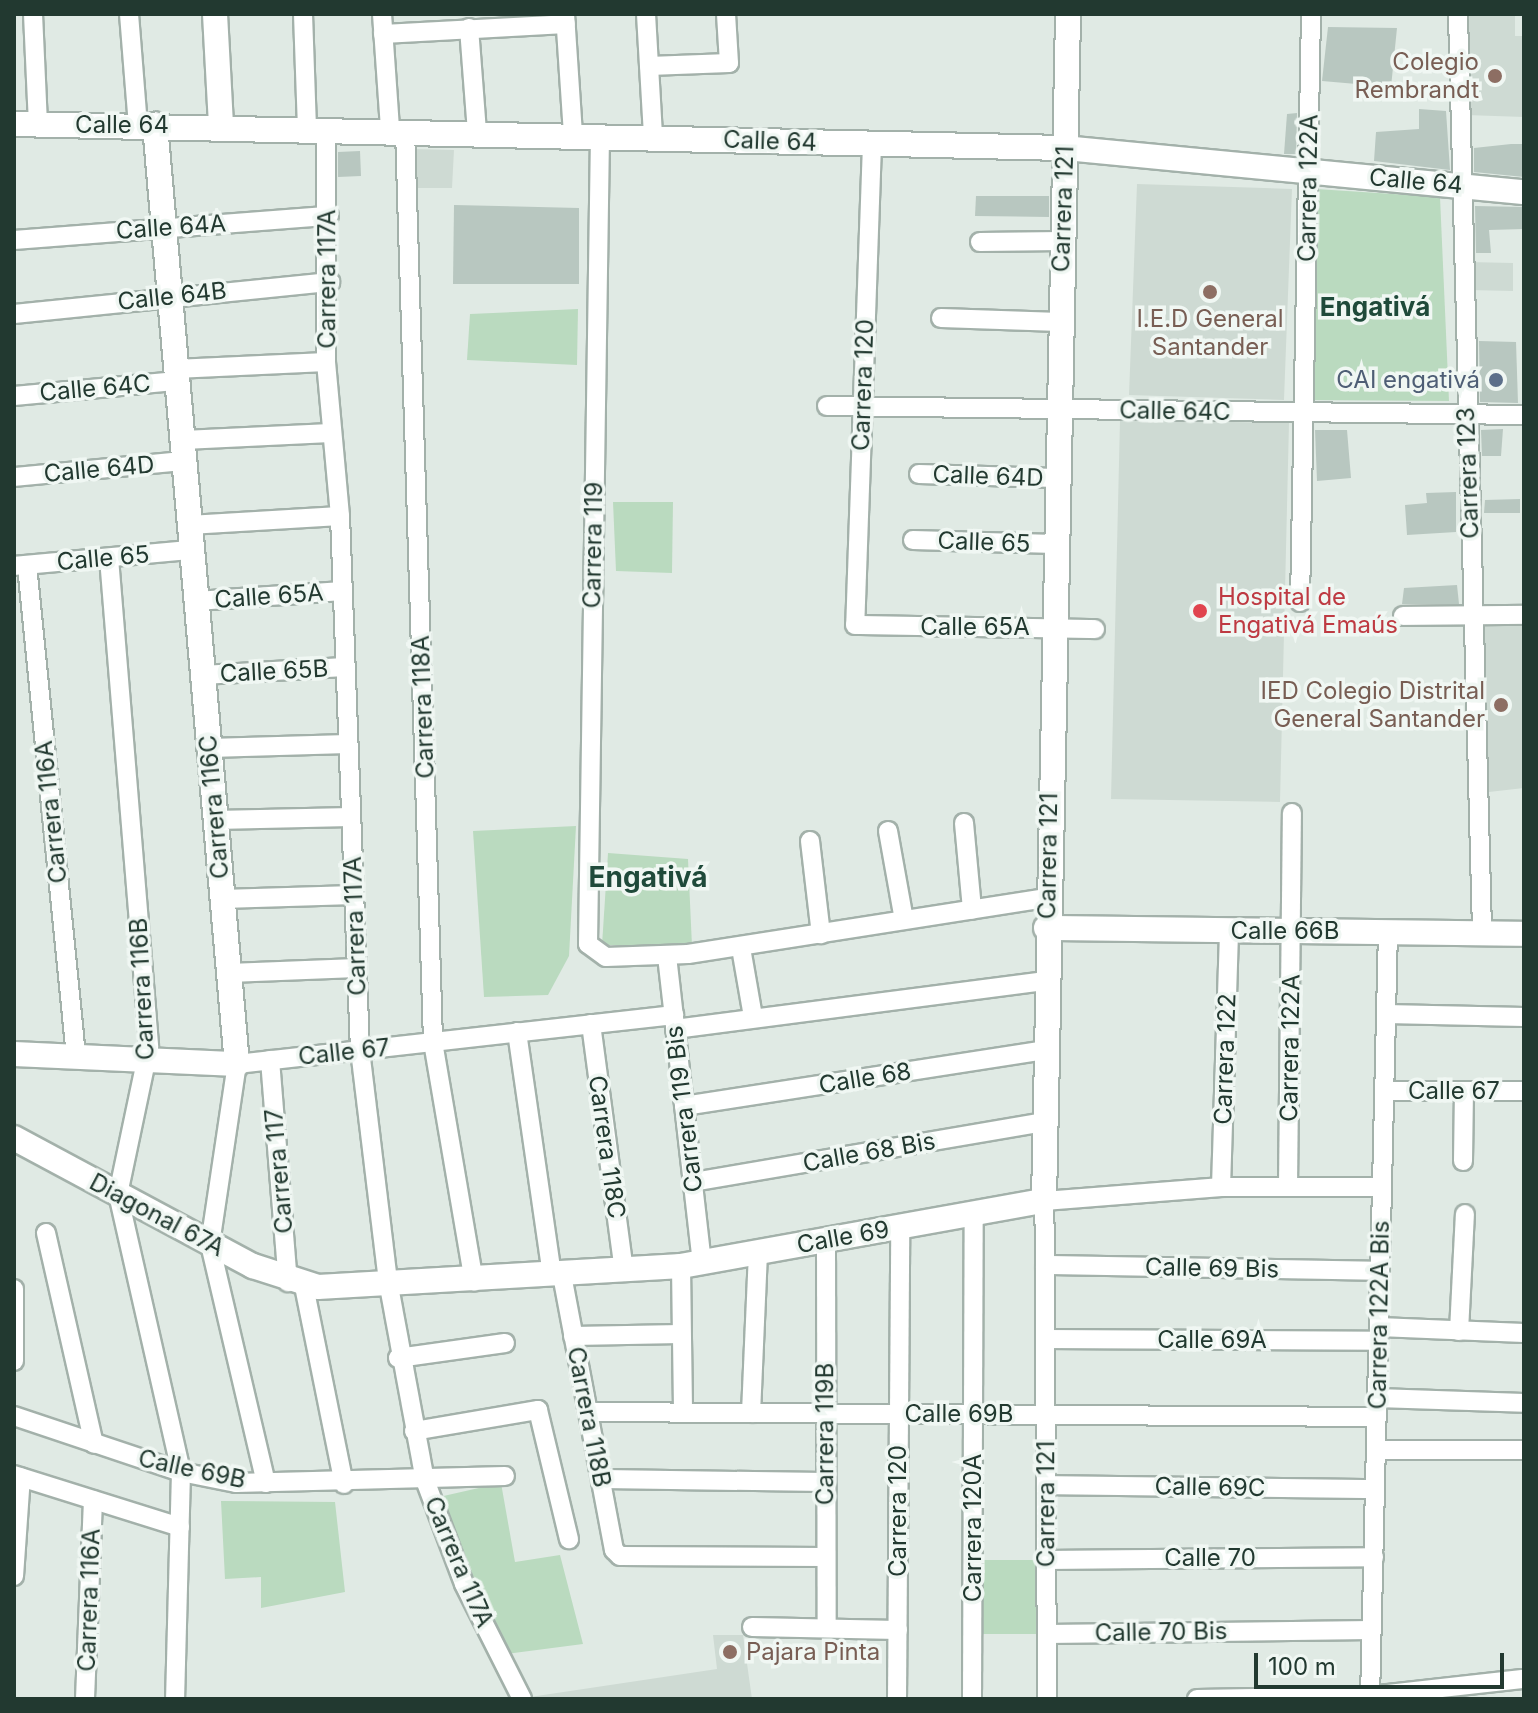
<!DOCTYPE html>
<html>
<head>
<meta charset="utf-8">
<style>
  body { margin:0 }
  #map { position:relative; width:1538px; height:1713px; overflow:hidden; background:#e0eae4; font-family:Inter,sans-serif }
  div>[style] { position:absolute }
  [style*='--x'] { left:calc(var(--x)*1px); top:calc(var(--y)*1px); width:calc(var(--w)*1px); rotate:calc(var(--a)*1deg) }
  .built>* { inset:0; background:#cedad3 }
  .green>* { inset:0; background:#badabf }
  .building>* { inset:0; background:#b8c7c0 }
  .roads { filter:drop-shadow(2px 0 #a3b1aa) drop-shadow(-2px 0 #a3b1aa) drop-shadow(0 2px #a3b1aa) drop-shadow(0 -2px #a3b1aa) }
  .street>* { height:18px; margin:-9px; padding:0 9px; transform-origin:9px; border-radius:9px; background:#fff }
  .secondary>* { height:24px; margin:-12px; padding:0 12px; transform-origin:12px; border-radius:12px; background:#fff }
  .dots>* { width:22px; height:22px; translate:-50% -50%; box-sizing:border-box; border:4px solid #f0f7f3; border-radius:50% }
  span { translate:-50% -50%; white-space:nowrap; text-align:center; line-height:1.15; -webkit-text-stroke:7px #f0f7f3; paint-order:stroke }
  .education-label { font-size:24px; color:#785e54 }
  .right { translate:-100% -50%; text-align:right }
  .left { translate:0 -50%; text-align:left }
  .street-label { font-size:24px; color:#223930 }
  .service-label { font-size:24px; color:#4e5e75 }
  .health-label { font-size:24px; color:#be3a42 }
  .neighbourhood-label { font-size:26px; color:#1f4a3a; font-weight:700 }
  .quarter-label { font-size:28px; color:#1f4a3a; font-weight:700 }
  .frame { position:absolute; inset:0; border:16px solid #223930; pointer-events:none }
  .scale { position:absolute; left:1254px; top:1653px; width:250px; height:36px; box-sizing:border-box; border:4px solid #223930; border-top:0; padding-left:10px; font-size:24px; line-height:28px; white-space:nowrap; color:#223930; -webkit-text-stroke:6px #f0f7f3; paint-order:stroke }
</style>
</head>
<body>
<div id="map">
  <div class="built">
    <div style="clip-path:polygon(1467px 14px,1515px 14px,1515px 36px,1524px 36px,1524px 117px,1466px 115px)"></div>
    <div style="clip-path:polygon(410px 149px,454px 150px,452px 188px,409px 188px)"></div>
    <div style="clip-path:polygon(1137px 184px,1292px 189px,1284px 400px,1129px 395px)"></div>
    <div style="clip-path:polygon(1468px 262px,1513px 263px,1513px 291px,1468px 290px)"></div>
    <div style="clip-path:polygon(1120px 420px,1289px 423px,1280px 802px,1111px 799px)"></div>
    <div style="clip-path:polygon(1475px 622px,1524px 622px,1524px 788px,1480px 793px)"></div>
    <div style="clip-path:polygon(713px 1635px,743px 1635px,752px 1699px,530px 1697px,717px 1669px)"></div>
  </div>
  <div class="green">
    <div style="clip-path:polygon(1316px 189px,1440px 197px,1449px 401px,1307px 400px)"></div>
    <div style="clip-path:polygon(578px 309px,577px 365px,467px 360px,470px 314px)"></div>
    <div style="clip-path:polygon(613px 502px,673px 502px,672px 573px,616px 571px)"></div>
    <div style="clip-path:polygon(576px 826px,569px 956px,548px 995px,484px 997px,473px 831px)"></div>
    <div style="clip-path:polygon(608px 853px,688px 859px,692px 946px,602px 945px)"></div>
    <div style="clip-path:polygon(501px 1483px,515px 1562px,560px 1555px,583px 1644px,507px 1654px,439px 1497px)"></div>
    <div style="clip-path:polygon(221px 1501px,335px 1502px,345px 1592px,261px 1608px,261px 1577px,225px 1579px)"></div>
    <div style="clip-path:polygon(973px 1560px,1046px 1560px,1047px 1634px,972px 1634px)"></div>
  </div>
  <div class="building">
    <div style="clip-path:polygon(1328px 27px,1397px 28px,1391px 87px,1322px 81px)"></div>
    <div style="clip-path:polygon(1419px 109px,1446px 111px,1450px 170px,1374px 161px,1376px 132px,1419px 129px)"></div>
    <div style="clip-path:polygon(1297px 113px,1296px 154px,1284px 154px,1287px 114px)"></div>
    <div style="clip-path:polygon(1511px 144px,1524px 144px,1524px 177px,1474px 172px,1474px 148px)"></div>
    <div style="clip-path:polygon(360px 151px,361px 176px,338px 177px,338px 152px)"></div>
    <div style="clip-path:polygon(976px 196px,1049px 196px,1049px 217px,975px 216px)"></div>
    <div style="clip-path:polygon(454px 205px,579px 208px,579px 284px,453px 284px)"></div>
    <div style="clip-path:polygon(1475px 206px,1524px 207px,1524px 229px,1489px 230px,1491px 253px,1476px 253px)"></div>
    <div style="clip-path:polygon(1479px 341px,1516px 342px,1518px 403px,1480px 402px)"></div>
    <div style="clip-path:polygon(1503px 429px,1501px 456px,1482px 456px,1481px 430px)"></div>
    <div style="clip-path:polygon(1315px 430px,1347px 430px,1351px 478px,1317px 481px)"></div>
    <div style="clip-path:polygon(1456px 492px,1456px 532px,1407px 535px,1405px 505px,1427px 503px,1426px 493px)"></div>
    <div style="clip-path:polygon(1520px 499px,1520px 513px,1484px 513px,1485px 500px)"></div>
    <div style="clip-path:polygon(1457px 585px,1459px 604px,1402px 604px,1404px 588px)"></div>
  </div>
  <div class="roads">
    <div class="street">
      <div style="--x:33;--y:14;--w:110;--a:87.4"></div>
      <div style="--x:129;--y:14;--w:111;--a:85.4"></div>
      <div style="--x:303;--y:14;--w:114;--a:88"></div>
      <div style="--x:382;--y:14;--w:115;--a:86"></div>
      <div style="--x:565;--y:14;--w:120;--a:86.2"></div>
      <div style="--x:646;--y:14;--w:123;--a:86.7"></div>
      <div style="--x:1458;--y:14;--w:918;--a:88.5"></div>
      <div style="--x:469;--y:28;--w:103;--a:85.6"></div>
      <div style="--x:383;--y:34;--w:183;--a:-3.1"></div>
      <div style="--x:649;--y:66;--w:80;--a:-2.1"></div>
      <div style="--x:729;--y:63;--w:49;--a:-93.5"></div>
      <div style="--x:326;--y:128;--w:234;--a:90"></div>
      <div style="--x:326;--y:362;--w:155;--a:84.8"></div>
      <div style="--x:340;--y:516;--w:534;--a:87.86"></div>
      <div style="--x:360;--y:1050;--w:233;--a:83.1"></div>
      <div style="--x:388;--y:1281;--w:202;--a:79.5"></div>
      <div style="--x:425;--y:1480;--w:111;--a:69.4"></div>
      <div style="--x:464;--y:1584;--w:129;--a:63.2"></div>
      <div style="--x:405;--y:130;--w:912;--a:88.24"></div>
      <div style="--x:433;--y:1042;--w:243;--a:80.3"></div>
      <div style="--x:600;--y:135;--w:809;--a:90.85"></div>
      <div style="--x:588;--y:944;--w:22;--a:36"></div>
      <div style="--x:606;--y:957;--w:82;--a:-2.1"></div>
      <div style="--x:688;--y:954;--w:363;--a:-8.9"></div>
      <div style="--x:872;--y:144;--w:481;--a:92"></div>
      <div style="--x:855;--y:625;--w:240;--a:1"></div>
      <div style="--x:14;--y:240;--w:316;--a:-4.4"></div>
      <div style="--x:980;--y:242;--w:82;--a:-0.7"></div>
      <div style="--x:14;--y:314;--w:318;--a:-5.8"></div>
      <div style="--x:941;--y:318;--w:119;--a:1.9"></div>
      <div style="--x:175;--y:369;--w:151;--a:-2.7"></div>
      <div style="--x:14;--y:396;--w:164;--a:-5.3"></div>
      <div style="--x:827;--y:406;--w:697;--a:0.74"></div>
      <div style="--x:182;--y:440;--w:150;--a:-2.7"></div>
      <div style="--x:919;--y:474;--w:137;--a:1.7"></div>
      <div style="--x:14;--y:477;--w:171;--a:-5.4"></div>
      <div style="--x:189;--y:525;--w:151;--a:-3.4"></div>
      <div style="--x:913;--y:540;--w:142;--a:1.6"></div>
      <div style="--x:109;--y:558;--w:491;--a:85.3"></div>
      <div style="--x:149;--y:1047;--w:150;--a:101.9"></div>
      <div style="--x:118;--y:1194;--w:285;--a:77.2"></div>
      <div style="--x:181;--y:1472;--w:227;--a:91.5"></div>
      <div style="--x:27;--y:565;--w:495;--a:84.3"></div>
      <div style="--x:14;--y:566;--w:178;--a:-5.2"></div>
      <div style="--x:196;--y:601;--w:147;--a:-3.9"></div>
      <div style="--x:1300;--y:602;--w:588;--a:-88.93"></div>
      <div style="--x:1403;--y:616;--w:121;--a:-0.5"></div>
      <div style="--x:202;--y:675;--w:143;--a:-3.2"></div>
      <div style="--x:209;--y:748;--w:139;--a:-1.6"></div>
      <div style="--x:215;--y:820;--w:136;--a:-1.3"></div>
      <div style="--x:964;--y:823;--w:87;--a:84.7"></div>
      <div style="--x:888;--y:831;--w:90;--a:79.8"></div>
      <div style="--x:810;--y:841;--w:94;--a:83.3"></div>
      <div style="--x:222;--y:899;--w:132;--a:-1.7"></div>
      <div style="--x:741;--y:948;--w:70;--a:80.1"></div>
      <div style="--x:667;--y:956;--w:308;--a:83.5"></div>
      <div style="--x:229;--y:973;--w:128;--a:-2.2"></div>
      <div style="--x:1386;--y:1014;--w:138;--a:1.2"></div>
      <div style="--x:591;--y:1024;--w:249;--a:82.4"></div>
      <div style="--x:675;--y:1029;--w:374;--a:-7.4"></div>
      <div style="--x:517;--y:1032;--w:246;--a:81.8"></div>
      <div style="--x:270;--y:1060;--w:223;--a:85.4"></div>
      <div style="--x:1384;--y:1091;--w:140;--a:0"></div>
      <div style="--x:684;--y:1106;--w:365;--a:-8.8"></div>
      <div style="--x:1463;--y:1161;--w:70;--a:-89.2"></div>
      <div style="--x:693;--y:1182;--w:357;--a:-9.7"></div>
      <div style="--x:1221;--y:1187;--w:257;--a:-88.2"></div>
      <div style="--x:1288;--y:1187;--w:374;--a:-89.4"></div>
      <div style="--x:46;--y:1233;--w:216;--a:77.2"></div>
      <div style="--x:826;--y:1240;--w:388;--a:89.9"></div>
      <div style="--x:1045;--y:1265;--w:335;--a:1"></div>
      <div style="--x:681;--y:1266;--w:146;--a:89.2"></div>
      <div style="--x:562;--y:1275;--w:280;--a:79.3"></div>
      <div style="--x:614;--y:1550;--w:8;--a:45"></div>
      <div style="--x:620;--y:1556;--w:205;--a:0.3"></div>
      <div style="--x:304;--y:1286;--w:202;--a:78.6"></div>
      <div style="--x:14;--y:1289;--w:72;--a:90"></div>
      <div style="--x:1379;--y:1327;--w:145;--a:2.4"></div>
      <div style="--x:1459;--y:1331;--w:117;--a:-87.1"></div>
      <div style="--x:573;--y:1336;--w:108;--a:-1.1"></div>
      <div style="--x:1045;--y:1339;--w:334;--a:0.3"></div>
      <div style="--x:398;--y:1358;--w:108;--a:-8"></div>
      <div style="--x:1377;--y:1398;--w:147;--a:1.9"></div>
      <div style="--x:589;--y:1412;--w:788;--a:0.36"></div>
      <div style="--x:751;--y:1413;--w:160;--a:-87.5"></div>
      <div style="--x:14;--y:1416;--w:176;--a:18.5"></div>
      <div style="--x:181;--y:1472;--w:56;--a:11.3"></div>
      <div style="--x:236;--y:1483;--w:269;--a:-1.5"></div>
      <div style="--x:414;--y:1431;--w:126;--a:-9.6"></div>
      <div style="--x:538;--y:1410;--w:133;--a:76.5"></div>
      <div style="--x:1376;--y:1450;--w:148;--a:0"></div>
      <div style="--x:14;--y:1475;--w:174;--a:17.4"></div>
      <div style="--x:603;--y:1479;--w:222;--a:0.8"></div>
      <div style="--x:266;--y:1483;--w:245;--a:-103.2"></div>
      <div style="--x:210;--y:1244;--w:182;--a:-81.5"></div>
      <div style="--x:237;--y:1064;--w:440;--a:-6.4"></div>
      <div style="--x:1046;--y:1485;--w:329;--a:0.7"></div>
      <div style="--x:1046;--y:1560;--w:328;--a:-0.5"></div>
      <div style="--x:14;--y:1576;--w:99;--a:-86"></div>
      <div style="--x:752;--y:1627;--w:146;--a:1.2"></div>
      <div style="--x:1047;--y:1634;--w:325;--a:-0.7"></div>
      <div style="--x:85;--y:1699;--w:199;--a:-87.7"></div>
      <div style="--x:897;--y:1699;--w:472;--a:-89.6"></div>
      <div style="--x:972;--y:1699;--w:486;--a:-89.8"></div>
      <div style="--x:1047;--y:1699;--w:498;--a:-90.3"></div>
      <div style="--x:1044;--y:1201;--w:178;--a:-4.5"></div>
      <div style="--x:1221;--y:1187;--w:161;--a:0"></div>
      <div style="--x:1197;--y:1699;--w:173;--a:-1"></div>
      <div style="--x:1370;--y:1696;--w:153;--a:-6.4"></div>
      <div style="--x:1370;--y:1699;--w:768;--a:-88.66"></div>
    </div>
    <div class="secondary">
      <div style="--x:215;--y:14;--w:112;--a:86.9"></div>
      <div style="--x:14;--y:124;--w:1051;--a:1.31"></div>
      <div style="--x:1065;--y:148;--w:461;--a:5.5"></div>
      <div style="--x:1046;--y:928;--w:478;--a:0.7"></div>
      <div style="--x:14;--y:1054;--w:223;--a:2.6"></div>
      <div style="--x:237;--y:1064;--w:943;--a:-94.99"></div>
      <div style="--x:14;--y:1138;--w:271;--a:28.2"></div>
      <div style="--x:253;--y:1266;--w:68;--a:17.9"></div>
      <div style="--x:318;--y:1287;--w:364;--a:-3.3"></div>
      <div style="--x:681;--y:1266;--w:369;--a:-10.2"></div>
      <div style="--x:1044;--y:1201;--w:1187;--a:-88.84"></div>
    </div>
  </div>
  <div class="dots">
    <div style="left:1495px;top:76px;background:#8d6e63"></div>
    <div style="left:1210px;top:292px;background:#8d6e63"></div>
    <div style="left:1496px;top:380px;background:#5c6f8a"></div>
    <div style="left:1200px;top:611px;background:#e0444e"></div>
    <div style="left:1501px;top:705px;background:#8d6e63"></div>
    <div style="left:730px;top:1652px;background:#8d6e63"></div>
  </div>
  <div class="education-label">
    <span class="right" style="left:1479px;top:76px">Colegio<br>Rembrandt</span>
    <span style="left:1210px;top:333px">I.E.D General<br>Santander</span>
    <span class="right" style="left:1485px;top:705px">IED Colegio Distrital<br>General Santander</span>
    <span class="left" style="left:746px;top:1652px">Pajara Pinta</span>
  </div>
  <div class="street-label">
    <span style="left:122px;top:125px">Calle 64</span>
    <span style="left:770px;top:141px;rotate:2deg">Calle 64</span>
    <span style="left:1416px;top:181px;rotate:5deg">Calle 64</span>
    <span style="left:1308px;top:188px;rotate:-89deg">Carrera 122A</span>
    <span style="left:1063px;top:209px;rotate:-88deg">Carrera 121</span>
    <span style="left:171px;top:227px;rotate:-4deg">Calle 64A</span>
    <span style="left:327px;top:279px;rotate:-90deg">Carrera 117A</span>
    <span style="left:172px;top:296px;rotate:-6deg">Calle 64B</span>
    <span style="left:863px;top:385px;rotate:-88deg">Carrera 120</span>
    <span style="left:95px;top:388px;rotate:-5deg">Calle 64C</span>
    <span style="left:1175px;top:411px;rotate:1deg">Calle 64C</span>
    <span style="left:99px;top:469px;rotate:-5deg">Calle 64D</span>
    <span style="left:1468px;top:473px;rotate:-92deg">Carrera 123</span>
    <span style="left:988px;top:476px;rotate:2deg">Calle 64D</span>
    <span style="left:984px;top:542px;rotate:2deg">Calle 65</span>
    <span style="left:593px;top:545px;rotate:-89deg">Carrera 119</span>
    <span style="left:103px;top:558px;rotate:-5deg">Calle 65</span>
    <span style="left:269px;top:596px;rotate:-4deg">Calle 65A</span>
    <span style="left:975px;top:627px">Calle 65A</span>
    <span style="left:274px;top:671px;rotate:-3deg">Calle 65B</span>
    <span style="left:423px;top:707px;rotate:-92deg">Carrera 118A</span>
    <span style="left:214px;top:807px;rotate:-95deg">Carrera 116C</span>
    <span style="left:51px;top:812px;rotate:-96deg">Carrera 116A</span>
    <span style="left:1048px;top:856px;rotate:-89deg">Carrera 121</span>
    <span style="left:355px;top:926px;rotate:-92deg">Carrera 117A</span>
    <span style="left:1285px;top:931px">Calle 66B</span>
    <span style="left:142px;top:989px;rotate:-93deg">Carrera 116B</span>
    <span style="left:1290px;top:1048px;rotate:-89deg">Carrera 122A</span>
    <span style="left:344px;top:1052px;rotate:-6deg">Calle 67</span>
    <span style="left:1225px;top:1059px;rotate:-88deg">Carrera 122</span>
    <span style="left:865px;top:1078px;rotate:-9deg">Calle 68</span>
    <span style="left:1454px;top:1091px">Calle 67</span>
    <span style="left:684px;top:1109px;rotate:-97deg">Carrera 119 Bis</span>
    <span style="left:607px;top:1147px;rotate:82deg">Carrera 118C</span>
    <span style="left:869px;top:1152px;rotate:-10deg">Calle 68 Bis</span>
    <span style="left:279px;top:1171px;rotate:-95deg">Carrera 117</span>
    <span style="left:157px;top:1215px;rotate:28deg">Diagonal 67A</span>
    <span style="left:843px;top:1237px;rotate:-10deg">Calle 69</span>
    <span style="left:1212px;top:1268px;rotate:1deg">Calle 69 Bis</span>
    <span style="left:1379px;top:1315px;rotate:-89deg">Carrera 122A Bis</span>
    <span style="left:1212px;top:1340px">Calle 69A</span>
    <span style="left:959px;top:1414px">Calle 69B</span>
    <span style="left:589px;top:1417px;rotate:79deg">Carrera 118B</span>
    <span style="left:825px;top:1434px;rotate:-90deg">Carrera 119B</span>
    <span style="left:192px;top:1469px;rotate:12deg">Calle 69B</span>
    <span style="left:1210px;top:1487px;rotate:1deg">Calle 69C</span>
    <span style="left:1046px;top:1504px;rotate:-90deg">Carrera 121</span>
    <span style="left:898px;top:1511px;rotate:-90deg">Carrera 120</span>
    <span style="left:973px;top:1528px;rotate:-90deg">Carrera 120A</span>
    <span style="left:1210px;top:1558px">Calle 70</span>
    <span style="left:459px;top:1562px;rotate:67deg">Carrera 117A</span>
    <span style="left:89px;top:1600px;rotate:-88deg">Carrera 116A</span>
    <span style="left:1161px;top:1632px;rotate:-1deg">Calle 70 Bis</span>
  </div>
  <div class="service-label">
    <span class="right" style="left:1480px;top:380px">CAI engativá</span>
  </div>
  <div class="health-label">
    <span class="left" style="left:1218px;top:611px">Hospital de<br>Engativá Emaús</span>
  </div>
  <div class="neighbourhood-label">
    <span style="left:1375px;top:307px">Engativá</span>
  </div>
  <div class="quarter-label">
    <span style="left:648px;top:877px">Engativá</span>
  </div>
  <div class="frame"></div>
  <div class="scale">100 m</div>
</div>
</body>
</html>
